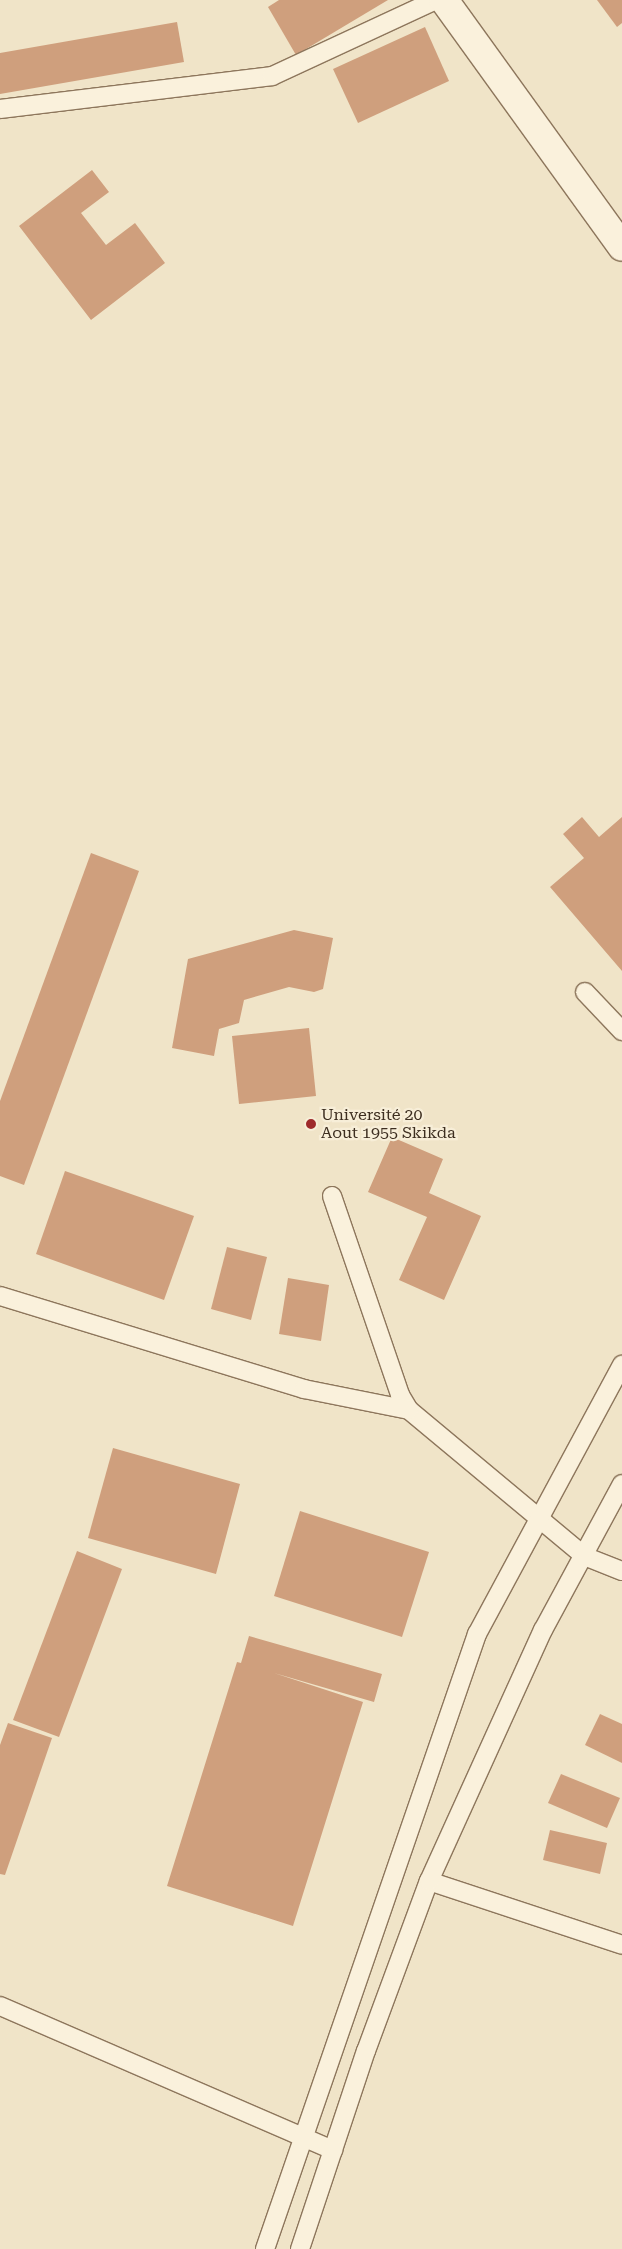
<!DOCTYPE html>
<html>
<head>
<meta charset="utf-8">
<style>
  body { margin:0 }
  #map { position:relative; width:622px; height:2249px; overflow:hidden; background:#f0e4c8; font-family:"Roboto Serif",serif }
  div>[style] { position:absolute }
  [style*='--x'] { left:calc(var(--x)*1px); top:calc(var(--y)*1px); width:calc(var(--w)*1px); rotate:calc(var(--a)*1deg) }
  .building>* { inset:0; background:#cf9f7d }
  .roads { filter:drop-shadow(1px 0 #8d765c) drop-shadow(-1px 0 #8d765c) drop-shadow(0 1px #8d765c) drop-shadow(0 -1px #8d765c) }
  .lane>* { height:18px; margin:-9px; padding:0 9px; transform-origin:9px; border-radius:9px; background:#faf1dc }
  .street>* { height:28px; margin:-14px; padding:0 14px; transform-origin:14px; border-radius:14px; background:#faf1dc }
  .dots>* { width:14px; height:14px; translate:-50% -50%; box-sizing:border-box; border:2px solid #f7eed8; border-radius:50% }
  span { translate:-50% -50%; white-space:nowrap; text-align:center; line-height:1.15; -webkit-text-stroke:4.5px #f7eed8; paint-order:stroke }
  .poi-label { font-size:16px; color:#3d2e20 }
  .left { translate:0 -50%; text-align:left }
</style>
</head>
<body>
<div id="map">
  <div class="building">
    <div style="clip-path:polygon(279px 0,388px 0,296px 55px,268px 7px)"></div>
    <div style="clip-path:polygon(597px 0,622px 0,622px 23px,617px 27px)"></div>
    <div style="clip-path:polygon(177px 22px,184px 62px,0 94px,0 53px)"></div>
    <div style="clip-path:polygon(425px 27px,449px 81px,358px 123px,333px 69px)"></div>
    <div style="clip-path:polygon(92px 170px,109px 192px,81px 213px,106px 245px,135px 223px,165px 263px,91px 320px,19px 226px)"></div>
    <div style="clip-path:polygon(582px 817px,599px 837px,622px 817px,622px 971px,550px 887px,584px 858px,563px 834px)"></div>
    <div style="clip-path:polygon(91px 853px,139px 871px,24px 1185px,0 1176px,0 1101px)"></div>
    <div style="clip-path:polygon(294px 930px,333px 938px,323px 989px,314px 992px,289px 987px,244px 1000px,239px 1023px,219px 1029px,214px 1056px,172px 1048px,188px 959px)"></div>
    <div style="clip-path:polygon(309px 1028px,316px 1096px,239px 1104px,232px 1036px)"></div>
    <div style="clip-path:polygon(392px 1137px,443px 1159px,429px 1193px,481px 1216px,444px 1300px,399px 1280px,427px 1217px,368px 1192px)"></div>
    <div style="clip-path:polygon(65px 1171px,194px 1216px,164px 1300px,36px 1254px)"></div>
    <div style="clip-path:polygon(227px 1247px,267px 1257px,251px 1320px,211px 1309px)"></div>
    <div style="clip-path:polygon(288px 1278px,329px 1285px,321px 1341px,279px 1334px)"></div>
    <div style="clip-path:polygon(113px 1448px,240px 1484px,216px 1574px,88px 1538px)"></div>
    <div style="clip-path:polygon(300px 1511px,429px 1552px,402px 1637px,274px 1596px)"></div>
    <div style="clip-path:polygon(77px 1551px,122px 1569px,59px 1737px,13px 1720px)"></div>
    <div style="clip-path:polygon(249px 1636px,382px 1674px,374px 1702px,274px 1673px,363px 1702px,293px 1926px,167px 1886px,237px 1662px,241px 1663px)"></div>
    <div style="clip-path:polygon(600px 1714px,622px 1724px,622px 1763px,585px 1745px)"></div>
    <div style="clip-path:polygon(8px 1723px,52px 1738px,5px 1875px,0 1874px,0 1745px)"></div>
    <div style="clip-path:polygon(561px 1774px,620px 1798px,607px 1828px,548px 1803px)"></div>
    <div style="clip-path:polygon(550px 1830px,607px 1843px,600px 1874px,543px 1860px)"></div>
  </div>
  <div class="roads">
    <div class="lane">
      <div style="--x:0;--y:109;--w:274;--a:-6.9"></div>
      <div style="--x:272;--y:76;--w:181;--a:-24.9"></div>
      <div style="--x:585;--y:992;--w:54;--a:46.5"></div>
      <div style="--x:332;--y:1196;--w:210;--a:71.1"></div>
      <div style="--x:400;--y:1395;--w:17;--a:59"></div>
      <div style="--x:409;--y:1410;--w:228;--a:39.8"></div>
      <div style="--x:584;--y:1556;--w:41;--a:21.5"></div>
      <div style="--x:0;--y:1296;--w:318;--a:17"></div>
      <div style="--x:304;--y:1389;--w:107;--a:11.3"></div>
      <div style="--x:429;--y:1881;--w:203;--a:18.3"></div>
      <div style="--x:0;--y:2006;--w:363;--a:23.4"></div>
      <div style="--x:265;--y:2249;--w:651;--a:-70.98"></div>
      <div style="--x:477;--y:1634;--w:306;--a:-61.7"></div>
      <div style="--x:300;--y:2249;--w:209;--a:-71.6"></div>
      <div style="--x:366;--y:2051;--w:181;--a:-69.7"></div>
      <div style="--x:429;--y:1881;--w:276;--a:-65.6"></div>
      <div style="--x:543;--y:1630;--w:166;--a:-61.6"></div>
    </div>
    <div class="street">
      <div style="--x:444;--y:0;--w:304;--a:54.2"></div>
    </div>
  </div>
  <div class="dots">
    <div style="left:311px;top:1124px;background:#9e2a2b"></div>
  </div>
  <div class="poi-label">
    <span class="left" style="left:321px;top:1124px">Université 20<br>Aout 1955 Skikda</span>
  </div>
</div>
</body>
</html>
